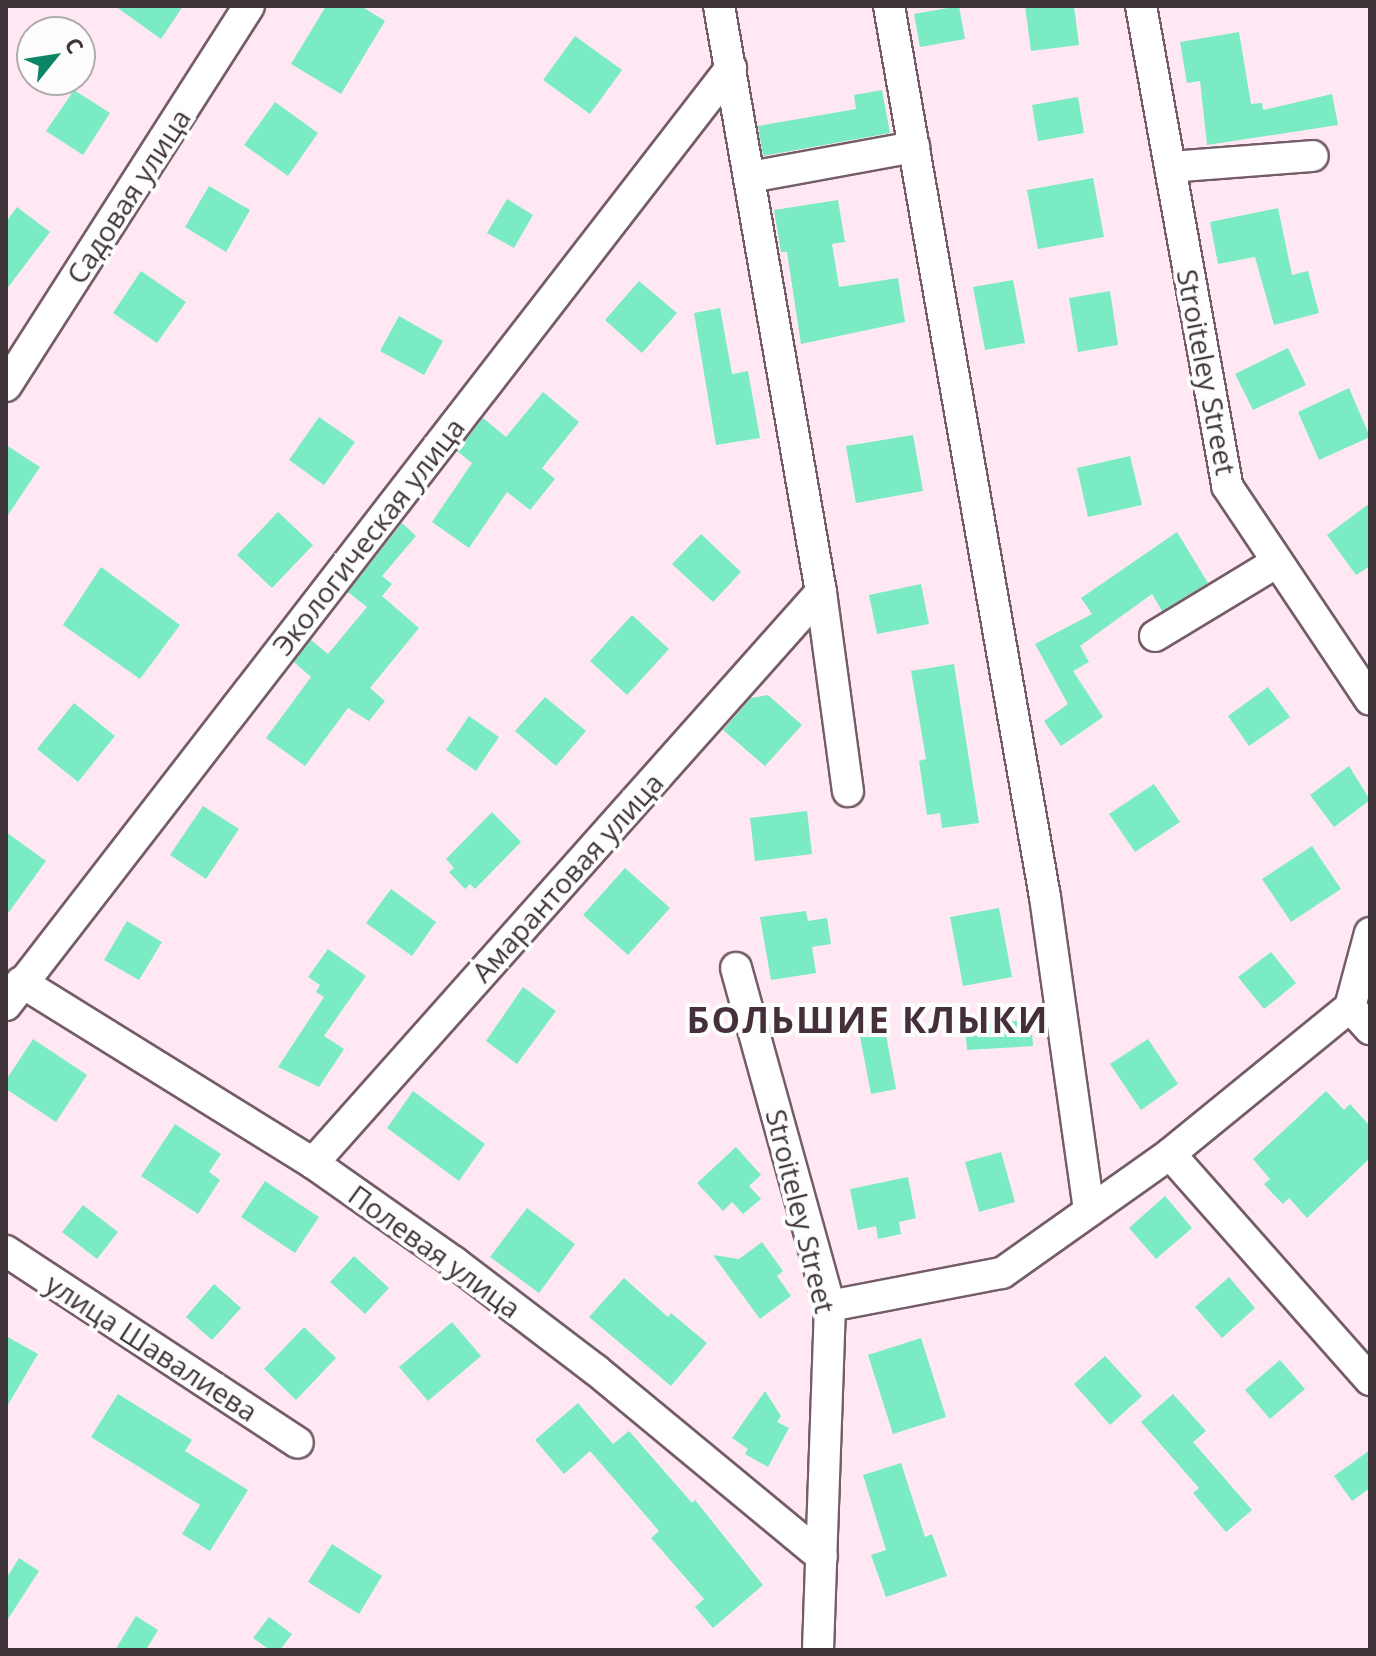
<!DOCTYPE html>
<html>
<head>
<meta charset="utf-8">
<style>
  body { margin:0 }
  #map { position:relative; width:1376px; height:1656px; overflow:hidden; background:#ffe8f3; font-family:"Open Sans",sans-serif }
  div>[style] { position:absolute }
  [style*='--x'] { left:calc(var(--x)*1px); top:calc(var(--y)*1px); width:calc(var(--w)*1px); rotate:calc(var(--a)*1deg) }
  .building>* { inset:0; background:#7aebc3 }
  .roads { filter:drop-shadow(2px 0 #745d68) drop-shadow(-2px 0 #745d68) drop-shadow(0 2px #745d68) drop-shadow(0 -2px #745d68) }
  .minor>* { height:30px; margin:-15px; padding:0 15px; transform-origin:15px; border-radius:15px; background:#fff }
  span { translate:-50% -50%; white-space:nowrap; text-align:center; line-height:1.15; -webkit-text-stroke:8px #fdfdfd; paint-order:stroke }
  .street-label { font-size:28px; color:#3f3439 }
  .district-label { font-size:36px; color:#442f3a; font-weight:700; letter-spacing:2px }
  .frame { position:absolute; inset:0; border:8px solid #3f3439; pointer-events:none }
  .north { position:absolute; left:16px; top:16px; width:80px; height:80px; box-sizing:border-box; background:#fdfdfd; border:2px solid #b1adaf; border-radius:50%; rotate:60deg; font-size:22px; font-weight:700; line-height:32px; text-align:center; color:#3f3439 }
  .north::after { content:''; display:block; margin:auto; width:28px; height:36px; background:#0c8566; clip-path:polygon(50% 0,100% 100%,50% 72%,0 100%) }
</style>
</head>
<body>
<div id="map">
  <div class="building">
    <div style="clip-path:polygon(115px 6px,183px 6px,161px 39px)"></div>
    <div style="clip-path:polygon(326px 6px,361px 6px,385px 21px,341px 94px,291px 64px)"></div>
    <div style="clip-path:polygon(959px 6px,965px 39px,920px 47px,914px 14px)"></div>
    <div style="clip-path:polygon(1025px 6px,1074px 6px,1079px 45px,1031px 51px)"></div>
    <div style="clip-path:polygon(1239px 32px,1251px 104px,1262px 103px,1263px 110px,1332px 94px,1338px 125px,1207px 145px,1200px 81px,1187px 83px,1180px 42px)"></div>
    <div style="clip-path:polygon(575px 36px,622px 70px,590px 114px,543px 80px)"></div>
    <div style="clip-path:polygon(74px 90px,110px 113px,83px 155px,46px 131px)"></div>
    <div style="clip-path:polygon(882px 90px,890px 133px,763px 156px,758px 126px,856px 109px,854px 95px)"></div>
    <div style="clip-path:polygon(1078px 97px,1084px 133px,1038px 141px,1032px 105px)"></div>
    <div style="clip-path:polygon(275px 102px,318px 133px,288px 176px,244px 145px)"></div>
    <div style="clip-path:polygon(1093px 178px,1104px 237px,1038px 249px,1027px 190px)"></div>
    <div style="clip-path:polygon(209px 186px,250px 210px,226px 252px,185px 227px)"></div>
    <div style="clip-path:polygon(507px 199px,533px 215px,514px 248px,487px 233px)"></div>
    <div style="clip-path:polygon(838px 200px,845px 242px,832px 244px,839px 287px,898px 278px,905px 322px,801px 344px,787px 252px,781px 252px,774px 210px)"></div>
    <div style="clip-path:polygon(17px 207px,50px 232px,6px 290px,6px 222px)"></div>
    <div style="clip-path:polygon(1278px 208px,1292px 275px,1308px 271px,1319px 313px,1274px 325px,1255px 257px,1218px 264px,1210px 222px)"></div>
    <div style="clip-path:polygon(141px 271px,186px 302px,157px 343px,113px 313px)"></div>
    <div style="clip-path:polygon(1013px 280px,1025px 343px,985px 350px,973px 287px)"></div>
    <div style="clip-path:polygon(639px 281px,677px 313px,642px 353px,605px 320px)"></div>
    <div style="clip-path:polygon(1110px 291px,1118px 345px,1078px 352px,1069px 298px)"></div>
    <div style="clip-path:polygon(720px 308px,732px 374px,748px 371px,760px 438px,716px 445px,694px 313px)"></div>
    <div style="clip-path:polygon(399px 316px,443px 341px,424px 375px,380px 351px)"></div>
    <div style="clip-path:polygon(1288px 348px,1306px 385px,1253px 410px,1235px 374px)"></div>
    <div style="clip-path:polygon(1349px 388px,1370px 437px,1319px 460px,1298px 412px)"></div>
    <div style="clip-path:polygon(543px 392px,579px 422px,542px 468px,555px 479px,530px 510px,507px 492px,469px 548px,432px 522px,472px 463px,457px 451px,483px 418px,506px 437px)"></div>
    <div style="clip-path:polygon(319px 417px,355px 442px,324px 485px,289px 460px)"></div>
    <div style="clip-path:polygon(913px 435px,923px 491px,856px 503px,846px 446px)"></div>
    <div style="clip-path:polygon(6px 445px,40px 467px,6px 518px)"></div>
    <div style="clip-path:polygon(1130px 456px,1142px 505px,1088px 517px,1077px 468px)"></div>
    <div style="clip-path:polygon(1370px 503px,1370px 566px,1356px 575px,1327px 535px)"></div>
    <div style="clip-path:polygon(278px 512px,313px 545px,272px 588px,237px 555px)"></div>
    <div style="clip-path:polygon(402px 523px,416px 536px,382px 576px,392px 584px,382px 596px,419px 628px,370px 688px,385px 701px,369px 721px,348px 708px,305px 766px,266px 738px,311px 677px,294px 662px,311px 640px,328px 654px,367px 607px,348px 592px)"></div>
    <div style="clip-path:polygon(1177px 532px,1208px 583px,1162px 611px,1152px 594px,1080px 646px,1089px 662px,1073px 671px,1103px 717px,1061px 746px,1044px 721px,1068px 704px,1035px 644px,1092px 614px,1081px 598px)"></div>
    <div style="clip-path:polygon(701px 534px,741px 572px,713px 602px,672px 564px)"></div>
    <div style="clip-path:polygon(101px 567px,180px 625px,140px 679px,63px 625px)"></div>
    <div style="clip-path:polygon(921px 584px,929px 624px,877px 634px,869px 595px)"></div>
    <div style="clip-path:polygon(632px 615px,669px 649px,627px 695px,590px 661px)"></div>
    <div style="clip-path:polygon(954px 664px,979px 823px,942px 828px,940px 813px,927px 815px,919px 761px,926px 759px,911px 671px)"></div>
    <div style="clip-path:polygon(1268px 687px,1290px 717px,1249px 746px,1228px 716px)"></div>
    <div style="clip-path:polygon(768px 695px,802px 725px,765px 766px,723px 730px,751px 698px)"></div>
    <div style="clip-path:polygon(545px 697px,586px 731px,556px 766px,515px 731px)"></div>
    <div style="clip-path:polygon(74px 703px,115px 736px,78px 782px,37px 749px)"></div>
    <div style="clip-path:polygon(469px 716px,499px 737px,476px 771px,446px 750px)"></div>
    <div style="clip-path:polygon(1349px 766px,1370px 800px,1334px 827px,1310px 795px)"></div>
    <div style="clip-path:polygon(1154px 784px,1180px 822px,1135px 852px,1109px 814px)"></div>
    <div style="clip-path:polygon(203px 806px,239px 829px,206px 879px,170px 855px)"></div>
    <div style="clip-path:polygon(807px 811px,812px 854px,755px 861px,750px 818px)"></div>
    <div style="clip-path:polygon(492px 812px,521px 842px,475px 889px,470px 884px,465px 889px,449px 872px,454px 868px,446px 859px)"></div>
    <div style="clip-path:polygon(6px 832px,46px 861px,6px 916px)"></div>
    <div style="clip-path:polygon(1312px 846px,1341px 889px,1291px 922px,1262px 879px)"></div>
    <div style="clip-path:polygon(625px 868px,670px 908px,628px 955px,583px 915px)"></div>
    <div style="clip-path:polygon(391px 889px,436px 922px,412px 956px,366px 923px)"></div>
    <div style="clip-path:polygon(999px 908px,1012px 977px,963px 986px,950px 917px)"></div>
    <div style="clip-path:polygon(806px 911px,808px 921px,827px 918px,831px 944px,812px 947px,816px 973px,771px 980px,760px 917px)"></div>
    <div style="clip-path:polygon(127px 921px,162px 942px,139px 980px,104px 960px)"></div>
    <div style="clip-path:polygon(328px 949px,366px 976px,324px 1036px,344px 1049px,319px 1087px,278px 1067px,324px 997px,316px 992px,320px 985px,308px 977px)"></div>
    <div style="clip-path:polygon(1271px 952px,1296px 983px,1264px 1009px,1238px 977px)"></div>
    <div style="clip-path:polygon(523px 987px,556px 1011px,517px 1064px,486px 1041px)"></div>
    <div style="clip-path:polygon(1031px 1020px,1033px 1046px,967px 1050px,965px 1024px)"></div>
    <div style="clip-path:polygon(885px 1029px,896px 1089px,871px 1094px,859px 1031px)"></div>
    <div style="clip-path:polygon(33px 1039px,87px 1075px,56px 1122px,6px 1089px,6px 1080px)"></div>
    <div style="clip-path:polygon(1148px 1039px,1178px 1084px,1141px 1110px,1110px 1064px)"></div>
    <div style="clip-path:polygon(413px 1091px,485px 1144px,459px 1181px,387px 1128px)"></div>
    <div style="clip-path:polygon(1326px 1091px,1344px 1110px,1350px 1104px,1370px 1126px,1370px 1158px,1307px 1218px,1289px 1198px,1283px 1204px,1273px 1194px,1264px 1184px,1270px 1179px,1253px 1159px)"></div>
    <div style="clip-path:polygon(175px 1124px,221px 1154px,209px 1172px,220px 1180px,198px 1214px,141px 1176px)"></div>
    <div style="clip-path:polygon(736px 1147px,761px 1175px,749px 1186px,761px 1199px,743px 1214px,732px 1202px,723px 1211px,697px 1183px)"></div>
    <div style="clip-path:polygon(1001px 1152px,1015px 1202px,979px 1212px,965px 1162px)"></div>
    <div style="clip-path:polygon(908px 1177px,916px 1218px,899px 1222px,901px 1234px,878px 1239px,876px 1226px,858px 1230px,850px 1189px)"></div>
    <div style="clip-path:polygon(265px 1181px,319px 1217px,295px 1253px,241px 1217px)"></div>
    <div style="clip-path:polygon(1165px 1196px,1192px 1228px,1156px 1259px,1129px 1228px)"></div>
    <div style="clip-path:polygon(83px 1205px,118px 1232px,97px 1259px,62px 1232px)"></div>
    <div style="clip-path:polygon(527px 1208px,575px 1244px,539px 1293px,490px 1257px)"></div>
    <div style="clip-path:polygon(762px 1242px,783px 1271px,777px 1276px,791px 1296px,760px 1319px,713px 1255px,739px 1259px)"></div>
    <div style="clip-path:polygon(354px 1256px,389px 1288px,365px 1314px,330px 1282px)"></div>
    <div style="clip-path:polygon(1229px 1277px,1255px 1308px,1222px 1338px,1195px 1307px)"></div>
    <div style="clip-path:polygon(624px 1278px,668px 1317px,671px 1313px,707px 1343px,671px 1386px,589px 1317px)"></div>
    <div style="clip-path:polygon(214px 1284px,241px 1308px,212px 1340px,186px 1317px)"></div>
    <div style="clip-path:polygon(452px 1322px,481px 1356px,428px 1401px,399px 1367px)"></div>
    <div style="clip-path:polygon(304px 1327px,336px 1358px,296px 1400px,264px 1369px)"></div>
    <div style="clip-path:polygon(6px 1336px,38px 1354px,6px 1408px)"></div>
    <div style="clip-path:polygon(921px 1338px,946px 1417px,893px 1434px,868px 1355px)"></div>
    <div style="clip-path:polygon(1105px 1356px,1142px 1396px,1110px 1425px,1074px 1384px)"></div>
    <div style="clip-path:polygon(1280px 1360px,1305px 1389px,1270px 1419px,1245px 1390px)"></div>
    <div style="clip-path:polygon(765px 1391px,781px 1416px,777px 1422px,789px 1428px,768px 1467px,745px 1454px,748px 1449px,732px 1438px)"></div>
    <div style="clip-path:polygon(118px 1394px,192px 1440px,185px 1451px,248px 1490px,210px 1551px,182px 1534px,200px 1505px,91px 1437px)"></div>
    <div style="clip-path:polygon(1173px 1394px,1206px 1431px,1193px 1442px,1252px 1510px,1226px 1532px,1193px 1493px,1199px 1488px,1141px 1422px)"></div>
    <div style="clip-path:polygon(578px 1403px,613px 1444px,629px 1431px,692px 1503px,695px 1500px,763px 1585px,713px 1628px,695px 1607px,704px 1599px,651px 1538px,659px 1531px,590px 1451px,564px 1474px,535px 1440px)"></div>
    <div style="clip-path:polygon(1370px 1450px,1370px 1488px,1352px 1501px,1334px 1476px)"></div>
    <div style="clip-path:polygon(901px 1463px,925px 1537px,932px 1534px,947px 1576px,886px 1597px,871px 1555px,886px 1550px,863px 1475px)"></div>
    <div style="clip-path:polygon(332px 1544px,382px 1576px,359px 1614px,308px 1582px)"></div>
    <div style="clip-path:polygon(19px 1558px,39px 1571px,6px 1622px,6px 1579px)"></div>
    <div style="clip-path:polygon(136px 1616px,158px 1630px,146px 1650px,115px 1650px)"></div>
    <div style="clip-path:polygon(269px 1617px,292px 1634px,280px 1650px,270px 1650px,253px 1638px)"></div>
  </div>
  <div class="roads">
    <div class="minor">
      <div style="--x:719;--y:6;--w:595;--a:80.13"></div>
      <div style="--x:821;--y:592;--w:201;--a:82.3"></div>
      <div style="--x:889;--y:6;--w:905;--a:80.07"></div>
      <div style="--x:1045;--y:897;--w:317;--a:82"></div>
      <div style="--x:1141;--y:6;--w:488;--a:79.8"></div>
      <div style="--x:1227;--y:486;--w:257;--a:56.2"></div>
      <div style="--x:1170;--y:167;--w:143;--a:-4.4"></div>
      <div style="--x:750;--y:177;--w:167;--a:-10.4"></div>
      <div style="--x:6;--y:386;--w:451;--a:-57.4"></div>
      <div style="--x:1155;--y:636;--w:143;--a:-31.2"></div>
      <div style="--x:1370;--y:933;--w:77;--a:105.1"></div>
      <div style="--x:1350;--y:1007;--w:232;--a:140.8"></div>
      <div style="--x:1170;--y:1154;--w:302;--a:48.5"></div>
      <div style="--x:736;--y:968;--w:351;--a:74.5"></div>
      <div style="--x:830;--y:1306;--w:344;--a:92"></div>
      <div style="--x:21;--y:982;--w:344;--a:31.8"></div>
      <div style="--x:313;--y:1163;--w:172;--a:35.1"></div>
      <div style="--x:454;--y:1262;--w:178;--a:37.3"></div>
      <div style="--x:596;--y:1370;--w:293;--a:39.6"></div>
      <div style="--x:6;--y:1005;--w:1185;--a:-52.27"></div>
      <div style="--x:1350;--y:1007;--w:30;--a:48"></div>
      <div style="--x:313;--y:1163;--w:764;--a:-48.34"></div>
      <div style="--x:6;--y:1251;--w:349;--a:33.3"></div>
      <div style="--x:830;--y:1306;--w:175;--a:-10.9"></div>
      <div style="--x:1002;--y:1273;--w:206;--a:-35.3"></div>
    </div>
  </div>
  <div class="street-label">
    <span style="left:128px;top:196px;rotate:-57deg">Садовая улица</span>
    <span style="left:1207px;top:372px;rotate:79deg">Stroiteley Street</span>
    <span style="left:368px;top:536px;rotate:-52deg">Экологическая улица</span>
    <span style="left:567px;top:877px;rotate:-48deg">Амарантовая улица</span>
    <span style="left:801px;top:1211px;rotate:76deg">Stroiteley Street</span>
    <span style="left:435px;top:1251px;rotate:36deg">Полевая улица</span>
    <span style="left:152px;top:1347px;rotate:33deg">улица Шавалиева</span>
  </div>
  <div class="district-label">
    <span style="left:868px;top:1020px">БОЛЬШИЕ КЛЫКИ</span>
  </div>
  <div class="frame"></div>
  <div class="north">С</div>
</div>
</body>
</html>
